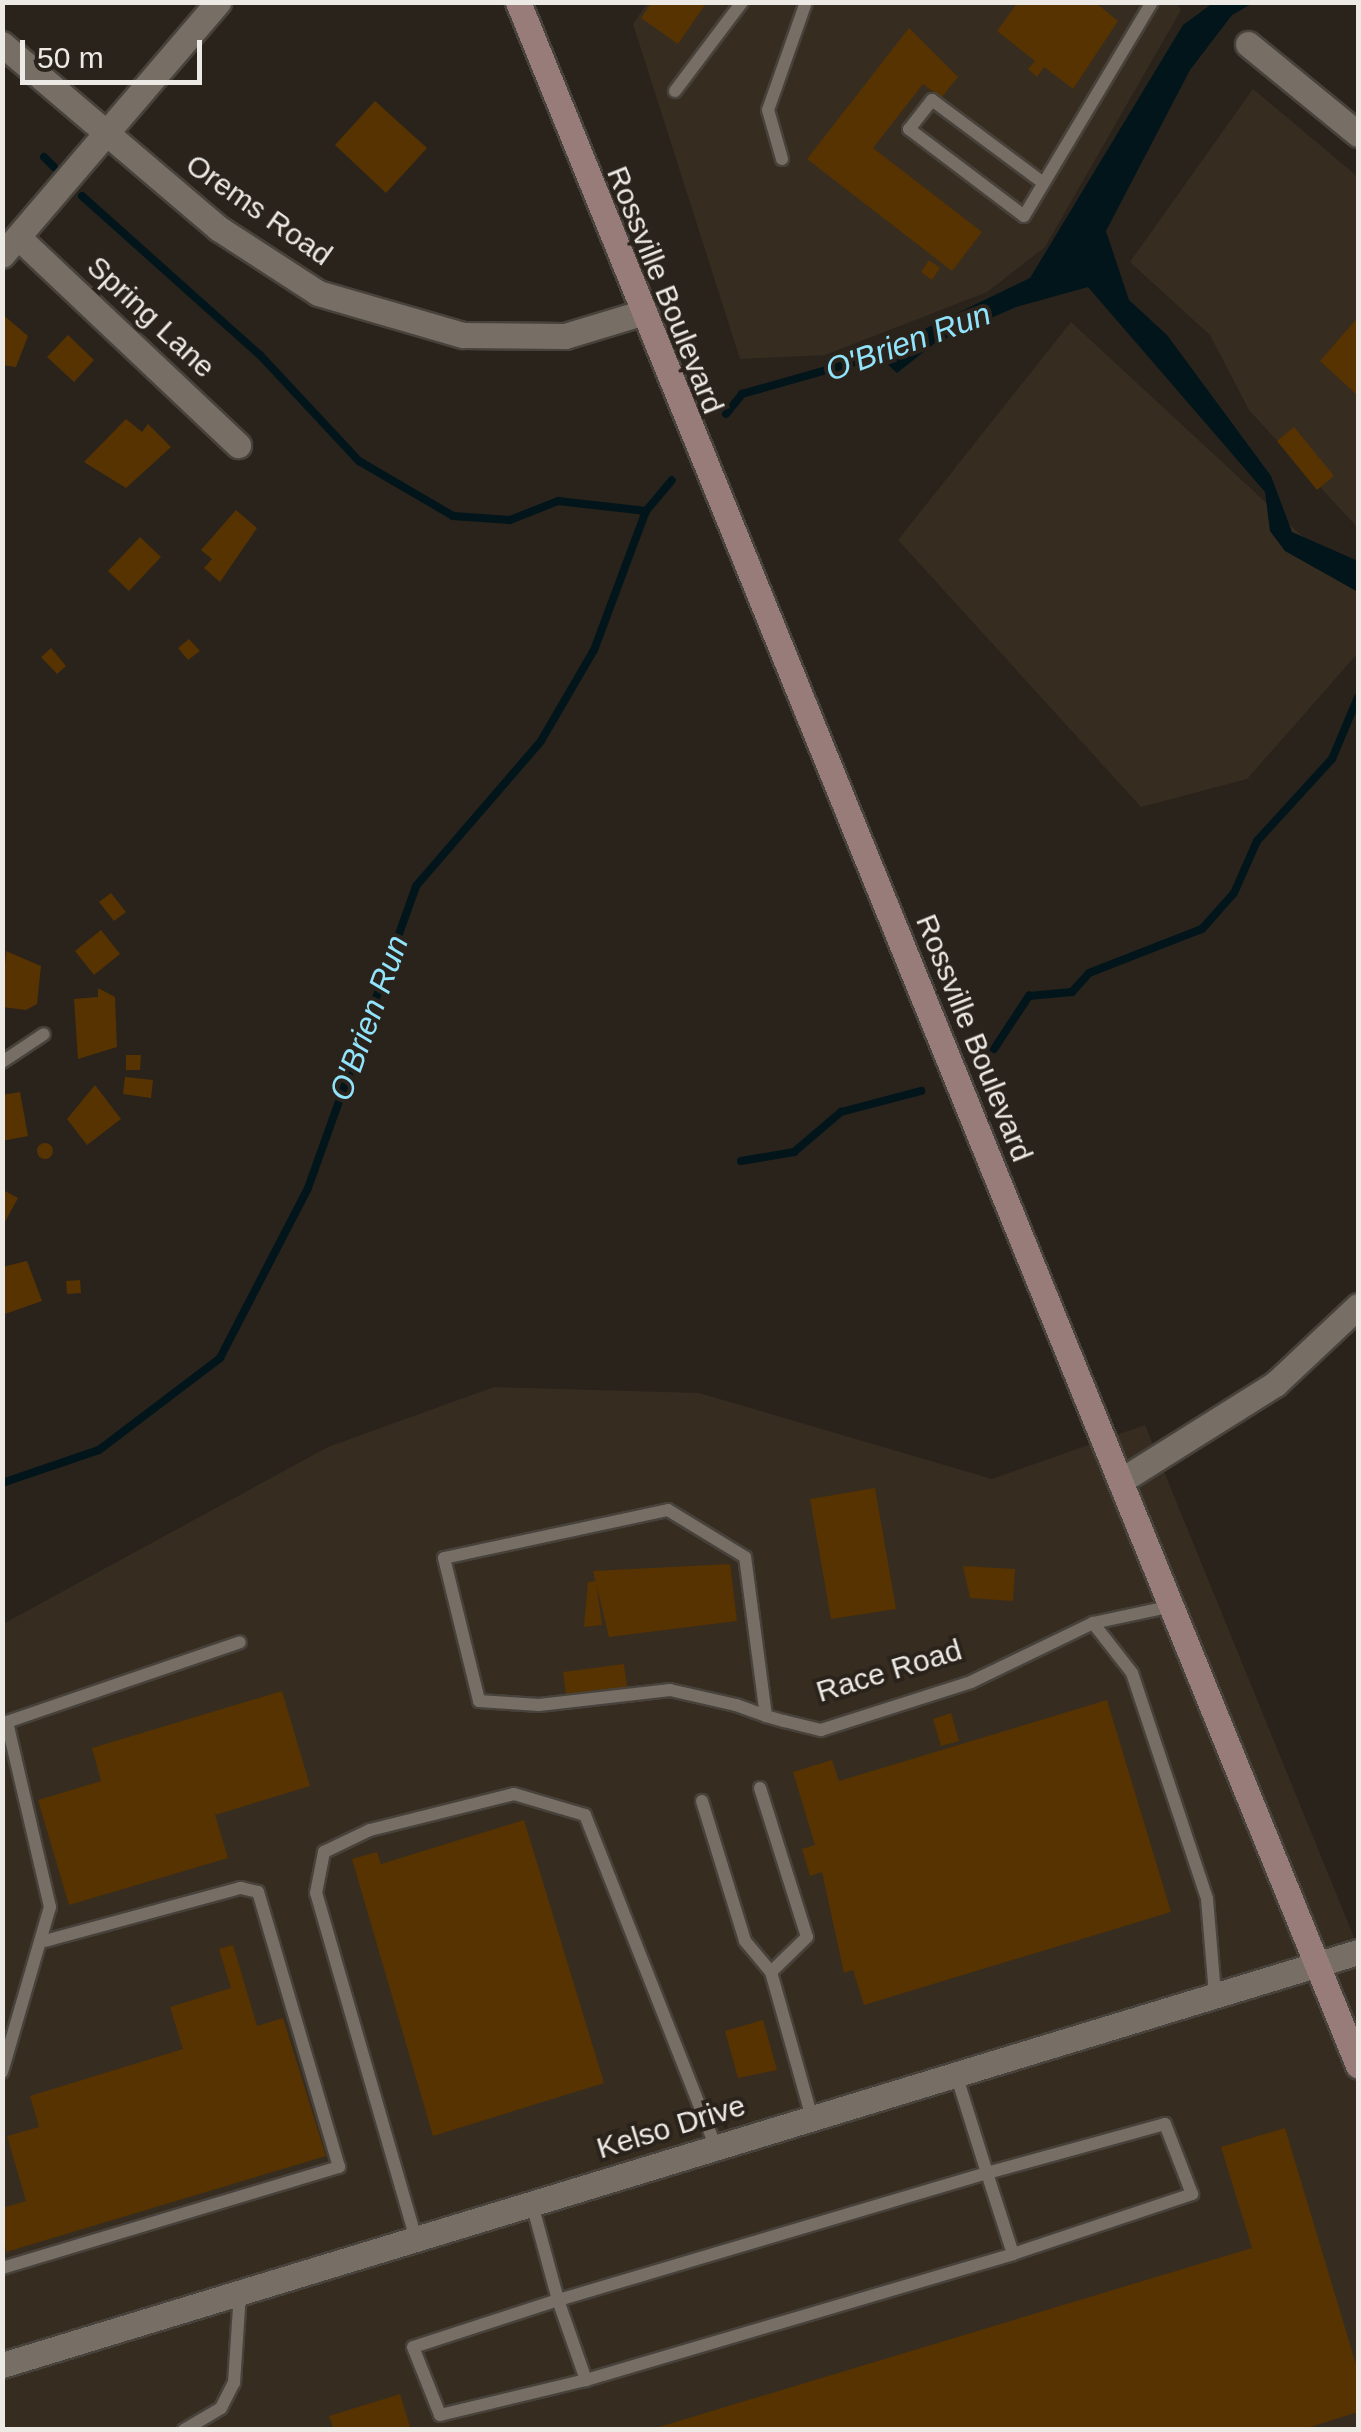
<!DOCTYPE html>
<html>
<head>
<meta charset="utf-8">
<style>
  body { margin:0 }
  #map { position:relative; width:1361px; height:2432px; overflow:hidden; background:#2a231c; font-family:Helvetica,sans-serif }
  div>[style] { position:absolute }
  [style*='--x'] { left:calc(var(--x)*1px); top:calc(var(--y)*1px); width:calc(var(--w)*1px); rotate:calc(var(--a)*1deg) }
  .built>* { inset:0; background:#372c20 }
  .water>* { inset:0; background:#01151b }
  .stream>* { height:8px; margin:-4px; padding:0 4px; transform-origin:4px; border-radius:4px; background:#01151b }
  .building>* { inset:0; background:#563300 }
  .round { border-radius:50% }
  .roads { filter:drop-shadow(2px 0 #47423b) drop-shadow(-2px 0 #47423b) drop-shadow(0 2px #47423b) drop-shadow(0 -2px #47423b) }
  .service>* { height:12px; margin:-6px; padding:0 6px; transform-origin:6px; border-radius:6px; background:#776f66 }
  .minor>* { height:25px; margin:-12.5px; padding:0 12.5px; transform-origin:12.5px; border-radius:12.5px; background:#776f66 }
  .tertiary>* { height:25px; margin:-12.5px; padding:0 12.5px; transform-origin:12.5px; border-radius:12.5px; background:#776f66 }
  .secondary>* { height:25px; margin:-12.5px; padding:0 12.5px; transform-origin:12.5px; border-radius:12.5px; background:#987c7a }
  span { translate:-50% -50%; white-space:nowrap; text-align:center; line-height:1.15; -webkit-text-stroke:8px #2a231c; paint-order:stroke }
  .street-label { font-size:30px; color:#ede9e4 }
  .water-label { font-size:32px; color:#91e4fc; font-style:italic }
  .frame { position:absolute; inset:0; border:5px solid #ede9e4; pointer-events:none }
  .scale { position:absolute; left:20px; top:40px; width:182px; height:45px; box-sizing:border-box; border:5px solid #ede9e4; border-top:0; padding-left:12px; font-size:30px; line-height:35px; white-space:nowrap; color:#ede9e4; -webkit-text-stroke:8px #2a231c; paint-order:stroke }
</style>
</head>
<body>
<div id="map">
  <div class="built">
    <div style="clip-path:polygon(648px 2px,1176px 2px,1181px 10px,1045px 247px,987px 292px,825px 355px,740px 359px,633px 24px)"></div>
    <div style="clip-path:polygon(1253px 89px,1358px 177px,1358px 528px,1249px 410px,1210px 335px,1130px 262px)"></div>
    <div style="clip-path:polygon(1071px 322px,1358px 588px,1358px 653px,1247px 779px,1141px 807px,898px 540px)"></div>
    <div style="clip-path:polygon(494px 1387px,699px 1393px,992px 1479px,1145px 1425px,1358px 1947px,1358px 2429px,3px 2430px,3px 1624px,328px 1447px)"></div>
  </div>
  <div class="water">
    <div style="clip-path:polygon(1213px 3px,1253px 3px,1232px 15px,1190px 70px,1106px 231px,1129px 300px,1167px 335px,1271px 476px,1292px 532px,1358px 561px,1358px 592px,1285px 551px,1270px 531px,1265px 492px,1088px 287px,1016px 307px,935px 343px,897px 373px,884px 361px,906px 338px,1030px 278px,1183px 25px)"></div>
  </div>
  <div class="stream">
    <div style="--x:44;--y:157;--w:14;--a:45"></div>
    <div style="--x:82;--y:196;--w:239;--a:41.8"></div>
    <div style="--x:260;--y:355;--w:145;--a:47"></div>
    <div style="--x:359;--y:461;--w:109;--a:30.3"></div>
    <div style="--x:453;--y:516;--w:57;--a:4"></div>
    <div style="--x:510;--y:520;--w:52;--a:-21.6"></div>
    <div style="--x:558;--y:501;--w:89;--a:6.5"></div>
    <div style="--x:726;--y:414;--w:26;--a:-51"></div>
    <div style="--x:742;--y:394;--w:164;--a:-15.9"></div>
    <div style="--x:994;--y:1049;--w:64;--a:-56.6"></div>
    <div style="--x:1029;--y:996;--w:43;--a:-5.3"></div>
    <div style="--x:1072;--y:992;--w:25;--a:-48"></div>
    <div style="--x:1089;--y:973;--w:121;--a:-21.3"></div>
    <div style="--x:1202;--y:929;--w:48;--a:-48.4"></div>
    <div style="--x:1234;--y:893;--w:57;--a:-66.1"></div>
    <div style="--x:1257;--y:841;--w:111;--a:-47.6"></div>
    <div style="--x:1332;--y:759;--w:67;--a:-67.2"></div>
    <div style="--x:741;--y:1161;--w:54;--a:-9.6"></div>
    <div style="--x:794;--y:1152;--w:62;--a:-40.4"></div>
    <div style="--x:841;--y:1112;--w:83;--a:-14.7"></div>
    <div style="--x:2;--y:1483;--w:102;--a:-18.8"></div>
    <div style="--x:99;--y:1450;--w:152;--a:-37.2"></div>
    <div style="--x:220;--y:1358;--w:191;--a:-62.6"></div>
    <div style="--x:308;--y:1188;--w:321;--a:-70.3"></div>
    <div style="--x:416;--y:886;--w:191;--a:-49.2"></div>
    <div style="--x:541;--y:741;--w:105;--a:-59.8"></div>
    <div style="--x:594;--y:650;--w:148;--a:-69.5"></div>
    <div style="--x:646;--y:511;--w:40;--a:-50"></div>
  </div>
  <div class="building">
    <div style="clip-path:polygon(652px 2px,707px 2px,678px 44px,641px 18px)"></div>
    <div style="clip-path:polygon(1018px 2px,1095px 2px,1118px 21px,1073px 89px,1044px 67px,1037px 77px,1028px 69px,1035px 61px,997px 31px)"></div>
    <div style="clip-path:polygon(909px 28px,958px 77px,941px 98px,923px 84px,873px 148px,982px 232px,952px 271px,807px 159px)"></div>
    <div style="clip-path:polygon(375px 101px,427px 148px,386px 193px,335px 145px)"></div>
    <div style="clip-path:polygon(929px 260px,940px 268px,932px 280px,921px 272px)"></div>
    <div style="clip-path:polygon(2px 314px,28px 336px,16px 367px,2px 365px)"></div>
    <div style="clip-path:polygon(1358px 317px,1358px 396px,1320px 361px)"></div>
    <div style="clip-path:polygon(68px 335px,94px 360px,74px 382px,47px 357px)"></div>
    <div style="clip-path:polygon(126px 419px,142px 432px,148px 424px,171px 447px,126px 488px,84px 462px)"></div>
    <div style="clip-path:polygon(1294px 427px,1334px 476px,1317px 490px,1277px 441px)"></div>
    <div style="clip-path:polygon(236px 510px,257px 528px,220px 582px,204px 568px,212px 559px,201px 550px)"></div>
    <div style="clip-path:polygon(140px 537px,161px 557px,129px 591px,108px 571px)"></div>
    <div style="clip-path:polygon(189px 639px,200px 651px,188px 660px,178px 648px)"></div>
    <div style="clip-path:polygon(51px 648px,66px 666px,57px 674px,41px 657px)"></div>
    <div style="clip-path:polygon(111px 893px,126px 912px,114px 921px,99px 902px)"></div>
    <div style="clip-path:polygon(101px 930px,120px 954px,94px 975px,75px 951px)"></div>
    <div style="clip-path:polygon(6px 951px,41px 966px,37px 1004px,26px 1010px,2px 1007px)"></div>
    <div style="clip-path:polygon(98px 988px,115px 997px,117px 1047px,78px 1059px,74px 999px,98px 997px)"></div>
    <div style="clip-path:polygon(126px 1055px,141px 1055px,140px 1070px,126px 1070px)"></div>
    <div style="clip-path:polygon(125px 1077px,153px 1080px,151px 1098px,123px 1094px)"></div>
    <div style="clip-path:polygon(95px 1085px,121px 1119px,87px 1145px,67px 1119px)"></div>
    <div style="clip-path:polygon(20px 1092px,28px 1136px,2px 1141px,2px 1095px)"></div>
    <div class="round" style="left:37px;top:1143px;width:16px;height:16px"></div>
    <div style="clip-path:polygon(2px 1176px,3px 1190px,18px 1198px,2px 1227px)"></div>
    <div style="clip-path:polygon(27px 1261px,42px 1301px,2px 1315px,2px 1267px)"></div>
    <div style="clip-path:polygon(80px 1280px,81px 1293px,67px 1294px,66px 1281px)"></div>
    <div style="clip-path:polygon(875px 1488px,896px 1609px,831px 1619px,810px 1499px)"></div>
    <div style="clip-path:polygon(730px 1564px,737px 1621px,609px 1637px,593px 1571px)"></div>
    <div style="clip-path:polygon(963px 1566px,1015px 1569px,1013px 1601px,970px 1598px)"></div>
    <div style="clip-path:polygon(596px 1581px,602px 1625px,584px 1627px,588px 1582px)"></div>
    <div style="clip-path:polygon(624px 1664px,627px 1687px,566px 1695px,563px 1672px)"></div>
    <div style="clip-path:polygon(282px 1691px,310px 1786px,215px 1815px,228px 1858px,69px 1905px,38px 1800px,101px 1781px,92px 1748px)"></div>
    <div style="clip-path:polygon(1107px 1700px,1171px 1912px,864px 2005px,853px 1970px,844px 1973px,822px 1872px,810px 1876px,802px 1849px,815px 1845px,793px 1772px,832px 1760px,839px 1781px)"></div>
    <div style="clip-path:polygon(951px 1713px,959px 1741px,941px 1746px,933px 1719px)"></div>
    <div style="clip-path:polygon(524px 1820px,604px 2083px,433px 2136px,352px 1859px,377px 1852px,381px 1864px)"></div>
    <div style="clip-path:polygon(233px 1945px,257px 2026px,283px 2018px,326px 2156px,6px 2252px,2px 2208px,26px 2201px,7px 2136px,39px 2127px,30px 2096px,183px 2049px,170px 2007px,231px 1988px,219px 1949px)"></div>
    <div style="clip-path:polygon(763px 2020px,777px 2070px,738px 2078px,725px 2031px)"></div>
    <div style="clip-path:polygon(1285px 2128px,1358px 2371px,1358px 2412px,1301px 2430px,649px 2430px,1252px 2248px,1221px 2147px)"></div>
    <div style="clip-path:polygon(400px 2394px,411px 2430px,334px 2430px,329px 2416px)"></div>
  </div>
  <div class="roads">
    <div class="service">
      <div style="--x:675;--y:91;--w:111;--a:-53"></div>
      <div style="--x:782;--y:159;--w:51;--a:-105.9"></div>
      <div style="--x:768;--y:110;--w:114;--a:-70.6"></div>
      <div style="--x:1042;--y:182;--w:137;--a:-143.3"></div>
      <div style="--x:932;--y:100;--w:37;--a:128"></div>
      <div style="--x:909;--y:129;--w:144;--a:37.1"></div>
      <div style="--x:1024;--y:216;--w:249;--a:-59.1"></div>
      <div style="--x:2;--y:1062;--w:50;--a:-33.7"></div>
      <div style="--x:1093;--y:1623;--w:63;--a:52"></div>
      <div style="--x:1132;--y:1673;--w:238;--a:71.6"></div>
      <div style="--x:1207;--y:1899;--w:96;--a:85.2"></div>
      <div style="--x:766;--y:1716;--w:160;--a:-97.5"></div>
      <div style="--x:745;--y:1557;--w:90;--a:-148.6"></div>
      <div style="--x:668;--y:1510;--w:229;--a:167.9"></div>
      <div style="--x:444;--y:1558;--w:147;--a:76.2"></div>
      <div style="--x:479;--y:1701;--w:60;--a:3.8"></div>
      <div style="--x:539;--y:1705;--w:132;--a:-6.5"></div>
      <div style="--x:670;--y:1690;--w:68;--a:12.8"></div>
      <div style="--x:736;--y:1705;--w:32;--a:20"></div>
      <div style="--x:766;--y:1716;--w:19;--a:16"></div>
      <div style="--x:784;--y:1721;--w:38;--a:14"></div>
      <div style="--x:821;--y:1730;--w:157;--a:-17.7"></div>
      <div style="--x:971;--y:1682;--w:136;--a:-25.8"></div>
      <div style="--x:1093;--y:1623;--w:82;--a:-12"></div>
      <div style="--x:760;--y:1788;--w:156;--a:72.5"></div>
      <div style="--x:807;--y:1937;--w:50;--a:135.8"></div>
      <div style="--x:702;--y:1801;--w:146;--a:72.9"></div>
      <div style="--x:745;--y:1941;--w:40;--a:50"></div>
      <div style="--x:771;--y:1972;--w:152;--a:74.3"></div>
      <div style="--x:2;--y:2072;--w:172;--a:-73.8"></div>
      <div style="--x:50;--y:1907;--w:190;--a:-103.1"></div>
      <div style="--x:7;--y:1722;--w:246;--a:-18.9"></div>
      <div style="--x:956;--y:2074;--w:104;--a:72.6"></div>
      <div style="--x:987;--y:2173;--w:85;--a:72.2"></div>
      <div style="--x:1013;--y:2254;--w:189;--a:-18.5"></div>
      <div style="--x:1192;--y:2194;--w:75;--a:-111.1"></div>
      <div style="--x:1165;--y:2124;--w:185;--a:164.6"></div>
      <div style="--x:987;--y:2173;--w:447;--a:163.5"></div>
      <div style="--x:558;--y:2300;--w:85;--a:70.7"></div>
      <div style="--x:586;--y:2380;--w:445;--a:-16.4"></div>
      <div style="--x:532;--y:2204;--w:99;--a:74.8"></div>
      <div style="--x:558;--y:2300;--w:152;--a:162"></div>
      <div style="--x:413;--y:2347;--w:73;--a:68.3"></div>
      <div style="--x:440;--y:2415;--w:150;--a:-13.5"></div>
      <div style="--x:416;--y:2239;--w:360;--a:-106.1"></div>
      <div style="--x:316;--y:1893;--w:42;--a:-79"></div>
      <div style="--x:324;--y:1852;--w:51;--a:-25.6"></div>
      <div style="--x:370;--y:1830;--w:148;--a:-14"></div>
      <div style="--x:514;--y:1794;--w:74;--a:16.5"></div>
      <div style="--x:585;--y:1815;--w:357;--a:68.5"></div>
      <div style="--x:2;--y:2268;--w:352;--a:-16.7"></div>
      <div style="--x:339;--y:2167;--w:287;--a:-106.4"></div>
      <div style="--x:258;--y:1892;--w:18;--a:-167"></div>
      <div style="--x:240;--y:1888;--w:202;--a:164.8"></div>
      <div style="--x:184;--y:2430;--w:43;--a:-30.7"></div>
      <div style="--x:221;--y:2408;--w:28;--a:-63"></div>
      <div style="--x:234;--y:2383;--w:90;--a:-86.2"></div>
    </div>
    <div class="minor">
      <div style="--x:2;--y:44;--w:284;--a:40.4"></div>
      <div style="--x:218;--y:228;--w:119;--a:33"></div>
      <div style="--x:318;--y:293;--w:151;--a:16.2"></div>
      <div style="--x:463;--y:335;--w:102;--a:0.6"></div>
      <div style="--x:565;--y:336;--w:76;--a:-16.8"></div>
      <div style="--x:1248;--y:44;--w:142;--a:39.3"></div>
      <div style="--x:18;--y:237;--w:303;--a:43.4"></div>
      <div style="--x:2;--y:255;--w:333;--a:-49.5"></div>
      <div style="--x:1122;--y:1480;--w:181;--a:-32.1"></div>
      <div style="--x:1275;--y:1384;--w:114;--a:-43.2"></div>
    </div>
    <div class="tertiary">
      <div style="--x:2;--y:2365;--w:1417;--a:-16.94"></div>
    </div>
    <div class="secondary">
      <div style="--x:518;--y:2;--w:2228;--a:67.85"></div>
    </div>
  </div>
  <div class="street-label">
    <span style="left:259px;top:210px;rotate:35deg">Orems Road</span>
    <span style="left:665px;top:290px;rotate:68deg">Rossville Boulevard</span>
    <span style="left:151px;top:317px;rotate:43deg">Spring Lane</span>
    <span style="left:974px;top:1038px;rotate:68deg">Rossville Boulevard</span>
    <span style="left:889px;top:1671px;rotate:-17deg">Race Road</span>
    <span style="left:671px;top:2127px;rotate:-17deg">Kelso Drive</span>
  </div>
  <div class="water-label">
    <span style="left:908px;top:342px;rotate:-20deg">O'Brien Run</span>
    <span style="left:369px;top:1018px;rotate:-70deg">O'Brien Run</span>
  </div>
  <div class="frame"></div>
  <div class="scale">50 m</div>
</div>
</body>
</html>
